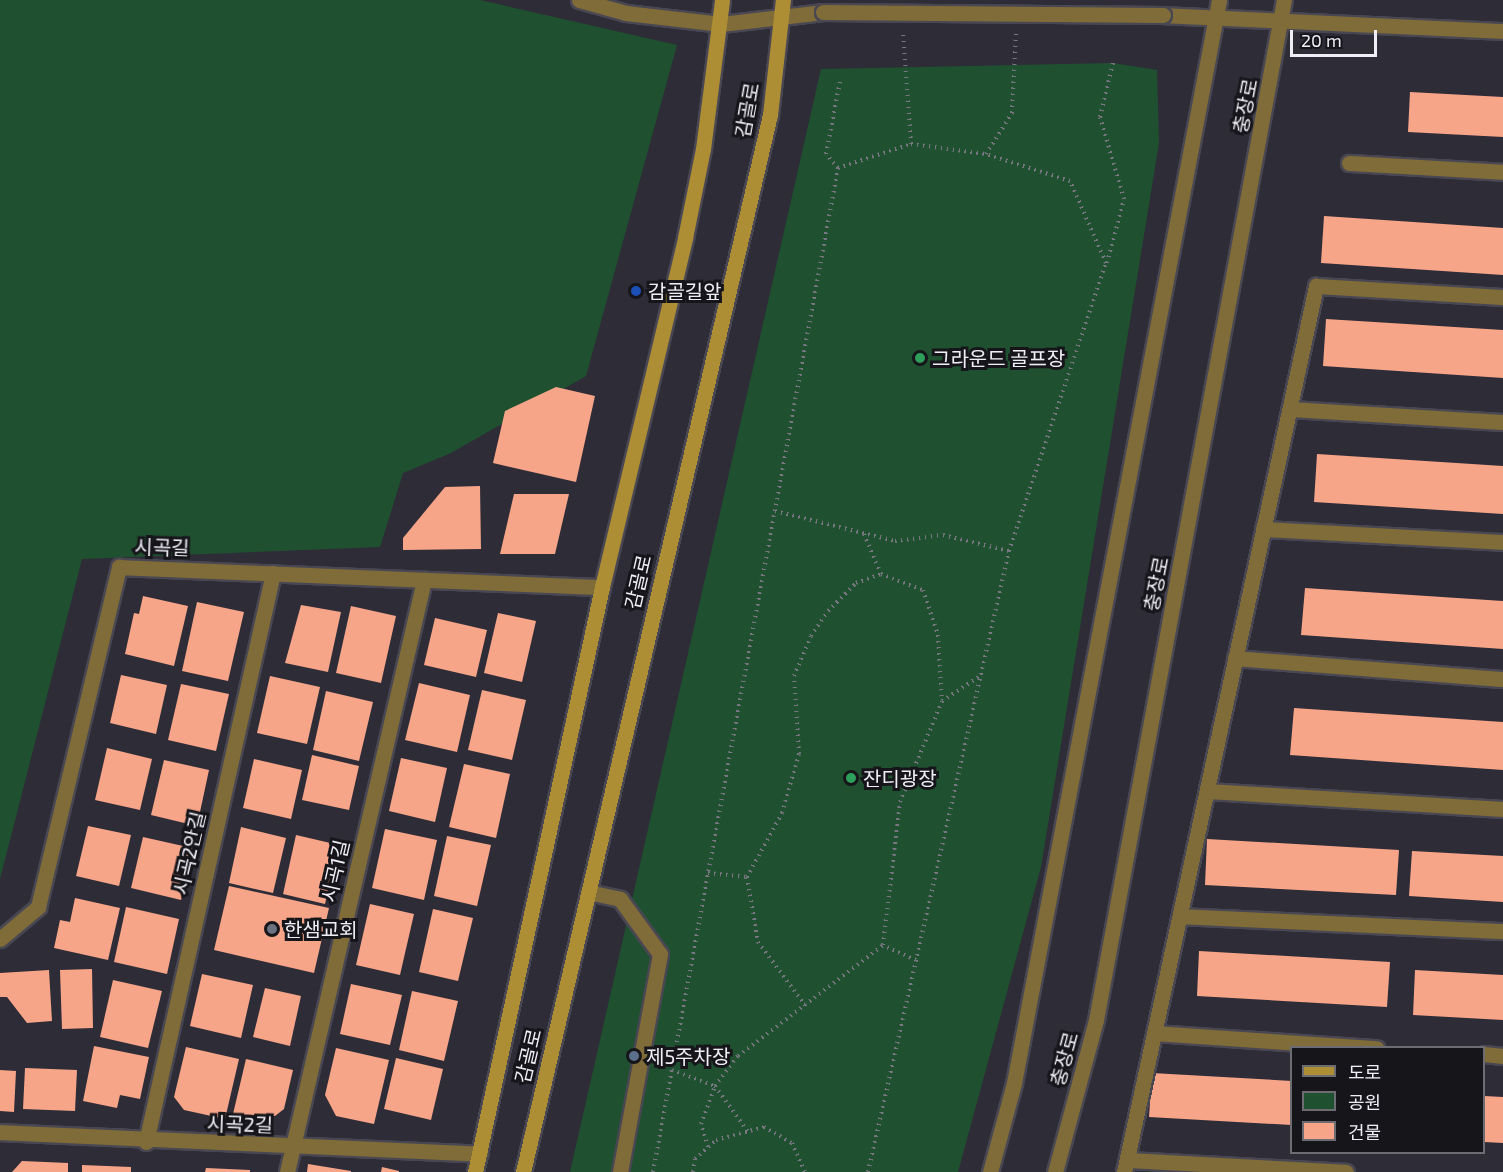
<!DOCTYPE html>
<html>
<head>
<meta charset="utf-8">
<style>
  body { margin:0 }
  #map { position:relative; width:1503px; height:1172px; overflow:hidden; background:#2e2c37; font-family:"Exo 2","Noto Sans KR",sans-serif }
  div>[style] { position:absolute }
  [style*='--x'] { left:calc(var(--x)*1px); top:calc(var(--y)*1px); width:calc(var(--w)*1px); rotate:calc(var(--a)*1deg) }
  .green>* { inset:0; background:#1f5130 }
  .building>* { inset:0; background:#f7a589 }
  .path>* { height:4px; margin-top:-2px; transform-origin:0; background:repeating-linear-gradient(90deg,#787680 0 1.5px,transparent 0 6px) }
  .roads { filter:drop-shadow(2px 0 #494752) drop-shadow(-2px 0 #494752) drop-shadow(0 2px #494752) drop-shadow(0 -2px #494752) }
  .service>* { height:15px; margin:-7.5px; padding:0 7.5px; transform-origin:7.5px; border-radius:7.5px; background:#806c38 }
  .minor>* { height:15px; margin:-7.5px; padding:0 7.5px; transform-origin:7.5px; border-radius:7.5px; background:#806c38 }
  .tertiary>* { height:15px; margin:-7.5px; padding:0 7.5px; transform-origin:7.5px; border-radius:7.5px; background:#806c38 }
  .secondary>* { height:15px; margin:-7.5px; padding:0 7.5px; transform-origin:7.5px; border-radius:7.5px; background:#ae8e35 }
  .bridges { filter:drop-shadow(2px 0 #494752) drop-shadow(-2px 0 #494752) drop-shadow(0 2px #494752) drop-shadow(0 -2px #494752) }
  .tertiary-bridge>* { height:15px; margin:-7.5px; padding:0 7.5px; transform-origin:7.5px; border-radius:7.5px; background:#806c38 }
  .dots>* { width:16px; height:16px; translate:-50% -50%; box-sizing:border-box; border:3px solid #16151a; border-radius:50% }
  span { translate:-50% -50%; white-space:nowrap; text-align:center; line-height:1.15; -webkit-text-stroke:6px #16151a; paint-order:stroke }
  .street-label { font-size:20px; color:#efeef6 }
  .poi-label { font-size:20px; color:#efeef6 }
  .left { translate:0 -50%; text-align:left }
  .legend { position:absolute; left:1290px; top:1046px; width:195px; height:108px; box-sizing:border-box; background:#16151a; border:2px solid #6d6c72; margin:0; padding:8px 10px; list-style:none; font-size:18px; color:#efeef6 }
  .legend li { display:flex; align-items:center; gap:12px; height:30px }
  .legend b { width:30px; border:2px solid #6d6c72 }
  .scale { position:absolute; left:1290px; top:30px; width:87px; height:27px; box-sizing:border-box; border:3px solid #efeef6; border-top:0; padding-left:8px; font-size:18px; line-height:21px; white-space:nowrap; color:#efeef6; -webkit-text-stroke:4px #16151a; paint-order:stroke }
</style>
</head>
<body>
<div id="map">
  <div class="green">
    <div style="clip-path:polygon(0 0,480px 0,677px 45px,586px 376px,451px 453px,403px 473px,380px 547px,82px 559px,0 879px)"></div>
    <div style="clip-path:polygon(1113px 63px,1157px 70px,1159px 143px,1041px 867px,958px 1172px,570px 1172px,821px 69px)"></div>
  </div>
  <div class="building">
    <div style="clip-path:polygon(1410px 92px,1503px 97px,1503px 137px,1408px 132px)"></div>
    <div style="clip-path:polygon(1324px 216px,1503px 228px,1503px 275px,1321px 263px)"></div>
    <div style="clip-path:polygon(1326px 319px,1503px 330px,1503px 378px,1323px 366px)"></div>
    <div style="clip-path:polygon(556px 387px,595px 396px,576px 482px,493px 463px,505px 411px)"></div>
    <div style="clip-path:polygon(1317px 454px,1503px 466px,1503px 514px,1314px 502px)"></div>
    <div style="clip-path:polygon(480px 486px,481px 549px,403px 550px,403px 538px,445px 487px)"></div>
    <div style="clip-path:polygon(514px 494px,569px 494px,555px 554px,500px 554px)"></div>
    <div style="clip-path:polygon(1305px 588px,1503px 601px,1503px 649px,1301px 635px)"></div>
    <div style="clip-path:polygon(143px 596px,188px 606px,174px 666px,125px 654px,134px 613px,139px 614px)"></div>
    <div style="clip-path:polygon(197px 602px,244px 612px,228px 681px,182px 671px)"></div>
    <div style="clip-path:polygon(301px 605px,341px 612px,328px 672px,285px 663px)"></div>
    <div style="clip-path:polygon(351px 606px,396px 616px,381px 683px,336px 673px)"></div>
    <div style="clip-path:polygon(498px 613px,536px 621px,522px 682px,484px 673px)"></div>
    <div style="clip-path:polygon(435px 618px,487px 630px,476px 677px,424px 665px)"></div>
    <div style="clip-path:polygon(121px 675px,167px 685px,156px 734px,110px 723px)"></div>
    <div style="clip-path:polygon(270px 676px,320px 687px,307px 744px,257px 733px)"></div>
    <div style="clip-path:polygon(419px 683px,470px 695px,457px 752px,405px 740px)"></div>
    <div style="clip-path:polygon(181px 684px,229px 694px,216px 751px,168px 740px)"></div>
    <div style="clip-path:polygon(482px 690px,526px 700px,512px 760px,468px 750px)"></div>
    <div style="clip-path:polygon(326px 691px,373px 702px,359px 761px,313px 750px)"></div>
    <div style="clip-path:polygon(1294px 708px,1503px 722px,1503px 770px,1290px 755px)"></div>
    <div style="clip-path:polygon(107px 748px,152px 759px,140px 810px,95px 800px)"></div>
    <div style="clip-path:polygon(312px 755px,359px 766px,349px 810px,302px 800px)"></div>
    <div style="clip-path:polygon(401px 758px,447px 768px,435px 822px,389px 811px)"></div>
    <div style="clip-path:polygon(254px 759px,302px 770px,291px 819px,243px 808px)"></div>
    <div style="clip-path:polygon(164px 760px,209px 770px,197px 826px,151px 815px)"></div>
    <div style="clip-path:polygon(464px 764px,510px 774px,496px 838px,449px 827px)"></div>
    <div style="clip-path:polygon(88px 826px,131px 835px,119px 886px,76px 876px)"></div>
    <div style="clip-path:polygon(241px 827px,286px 838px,273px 893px,229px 883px)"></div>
    <div style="clip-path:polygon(385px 829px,437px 840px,424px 900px,372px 888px)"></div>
    <div style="clip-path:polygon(296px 835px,339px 845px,325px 904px,283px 894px)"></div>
    <div style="clip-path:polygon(447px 836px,491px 845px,477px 906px,434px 896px)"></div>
    <div style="clip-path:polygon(143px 837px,192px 848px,181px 900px,131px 888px)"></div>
    <div style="clip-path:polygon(1207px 839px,1399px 850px,1396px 895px,1205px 885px)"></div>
    <div style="clip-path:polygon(1412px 851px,1503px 856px,1503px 902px,1409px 896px)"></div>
    <div style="clip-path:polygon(229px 886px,329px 908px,314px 973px,214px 950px)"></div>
    <div style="clip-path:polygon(75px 898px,120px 908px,108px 960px,54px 948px,60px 920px,70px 922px)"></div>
    <div style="clip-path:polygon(370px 904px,414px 914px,400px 975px,356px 965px)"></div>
    <div style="clip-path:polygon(126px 907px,179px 919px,167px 974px,114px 962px)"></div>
    <div style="clip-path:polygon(433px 909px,473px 918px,458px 981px,419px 972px)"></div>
    <div style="clip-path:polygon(1199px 951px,1390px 962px,1387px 1007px,1197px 996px)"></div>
    <div style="clip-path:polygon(92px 969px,93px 1028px,62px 1029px,60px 970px)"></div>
    <div style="clip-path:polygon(49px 970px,52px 1021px,27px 1023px,7px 997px,0 997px,0 973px)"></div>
    <div style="clip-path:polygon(1415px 970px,1503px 975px,1503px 1020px,1413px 1015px)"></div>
    <div style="clip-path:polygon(202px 974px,253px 985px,241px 1038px,190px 1026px)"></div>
    <div style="clip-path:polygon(113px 980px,162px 991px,148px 1048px,100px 1037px)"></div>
    <div style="clip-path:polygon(351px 984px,402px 995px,390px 1045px,340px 1034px)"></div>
    <div style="clip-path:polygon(265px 988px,301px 996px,290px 1046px,253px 1037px)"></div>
    <div style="clip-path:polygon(412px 991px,458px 1001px,444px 1061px,399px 1050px)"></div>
    <div style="clip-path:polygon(94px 1046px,149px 1057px,140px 1099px,120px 1095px,117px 1108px,83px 1101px)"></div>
    <div style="clip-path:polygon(186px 1047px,239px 1059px,225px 1119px,184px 1110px,174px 1097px)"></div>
    <div style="clip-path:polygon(336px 1048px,389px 1060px,374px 1124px,336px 1116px,325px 1095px)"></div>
    <div style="clip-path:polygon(396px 1058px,443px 1069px,431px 1120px,384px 1109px)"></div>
    <div style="clip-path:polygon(246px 1059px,293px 1070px,284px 1109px,275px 1116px,233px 1114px)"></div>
    <div style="clip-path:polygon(25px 1068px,77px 1070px,75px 1111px,23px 1109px)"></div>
    <div style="clip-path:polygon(0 1070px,16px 1071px,14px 1112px,0 1111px)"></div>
    <div style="clip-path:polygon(1152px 1073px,1292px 1081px,1292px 1125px,1149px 1117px)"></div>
    <div style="clip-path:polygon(1484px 1096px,1503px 1097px,1503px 1143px,1484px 1142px)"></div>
    <div style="clip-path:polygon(22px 1161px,68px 1163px,68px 1172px,12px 1172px)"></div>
    <div style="clip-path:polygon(308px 1164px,351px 1171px,351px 1172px,307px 1172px)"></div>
    <div style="clip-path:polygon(82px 1165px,131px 1167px,131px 1172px,82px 1172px)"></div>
    <div style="clip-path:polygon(382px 1167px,399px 1171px,399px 1172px,381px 1172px)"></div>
    <div style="clip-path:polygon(206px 1168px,250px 1170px,250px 1172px,205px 1172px)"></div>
  </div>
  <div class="path">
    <div style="--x:911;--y:144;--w:76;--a:7.6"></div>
    <div style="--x:986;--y:154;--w:49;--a:-57.6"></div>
    <div style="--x:1012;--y:113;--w:80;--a:-87.1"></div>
    <div style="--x:838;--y:168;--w:77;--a:-18.2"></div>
    <div style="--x:911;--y:144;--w:111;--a:-94.1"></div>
    <div style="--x:1107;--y:263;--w:66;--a:-75.1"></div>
    <div style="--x:1124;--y:199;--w:85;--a:-106.3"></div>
    <div style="--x:1100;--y:117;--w:56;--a:-76.5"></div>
    <div style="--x:775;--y:511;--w:124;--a:14"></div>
    <div style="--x:895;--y:541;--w:48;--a:-7.1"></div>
    <div style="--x:943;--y:535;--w:68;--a:13.6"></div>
    <div style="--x:864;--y:534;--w:43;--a:67"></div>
    <div style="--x:881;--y:574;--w:45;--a:20.9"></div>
    <div style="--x:923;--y:590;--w:47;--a:71.6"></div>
    <div style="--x:938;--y:635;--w:66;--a:86.5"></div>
    <div style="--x:942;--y:701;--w:45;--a:-33.3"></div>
    <div style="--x:708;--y:873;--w:39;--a:6"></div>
    <div style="--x:747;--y:877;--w:66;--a:80.4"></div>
    <div style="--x:758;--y:942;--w:79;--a:53.3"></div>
    <div style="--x:747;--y:877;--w:73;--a:-61.3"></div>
    <div style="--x:782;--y:813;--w:61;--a:-73.9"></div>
    <div style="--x:799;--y:754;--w:78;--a:-93.7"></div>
    <div style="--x:794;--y:676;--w:43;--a:-67"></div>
    <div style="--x:811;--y:636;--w:30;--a:-56"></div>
    <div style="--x:828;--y:611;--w:40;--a:-45"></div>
    <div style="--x:856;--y:583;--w:27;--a:-20"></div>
    <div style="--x:916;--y:960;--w:36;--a:-156"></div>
    <div style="--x:883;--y:945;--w:144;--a:-83.2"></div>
    <div style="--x:900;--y:802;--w:109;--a:-67.4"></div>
    <div style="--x:672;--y:1070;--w:46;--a:20.4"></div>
    <div style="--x:715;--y:1086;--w:57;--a:54.3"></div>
    <div style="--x:708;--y:1147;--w:24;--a:-107"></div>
    <div style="--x:701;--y:1124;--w:40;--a:-69.8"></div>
    <div style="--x:715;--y:1086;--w:38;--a:-53"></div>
    <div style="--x:738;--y:1056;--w:183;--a:-37.4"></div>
    <div style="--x:653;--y:1172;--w:1021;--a:-79.56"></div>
    <div style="--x:838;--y:168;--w:18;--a:-131"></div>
    <div style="--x:826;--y:154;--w:74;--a:-79.1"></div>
    <div style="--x:693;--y:1172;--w:13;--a:-81"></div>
    <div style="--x:695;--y:1159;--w:28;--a:-42"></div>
    <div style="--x:716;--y:1140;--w:50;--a:-15.2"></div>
    <div style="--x:764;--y:1127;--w:32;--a:30"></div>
    <div style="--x:792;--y:1143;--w:32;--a:66"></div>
    <div style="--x:868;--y:1172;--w:637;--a:-77.21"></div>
    <div style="--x:1009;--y:551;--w:304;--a:-71.4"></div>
    <div style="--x:1106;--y:263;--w:90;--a:-113.7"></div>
    <div style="--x:1070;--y:181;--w:88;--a:-162.2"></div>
  </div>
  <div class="roads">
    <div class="service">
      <div style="--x:1349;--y:163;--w:154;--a:3.3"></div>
      <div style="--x:1290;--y:409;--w:213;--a:3.5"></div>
      <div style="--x:1263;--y:529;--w:240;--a:3.1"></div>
      <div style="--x:1235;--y:658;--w:269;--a:4.5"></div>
      <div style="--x:1207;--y:791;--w:297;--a:3.5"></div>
      <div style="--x:588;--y:892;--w:33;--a:12"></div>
      <div style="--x:620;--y:899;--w:68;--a:54"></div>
      <div style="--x:660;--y:954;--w:222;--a:100.4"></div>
      <div style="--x:1180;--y:916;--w:323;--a:2.7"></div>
      <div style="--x:1154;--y:1033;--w:223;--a:3.9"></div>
      <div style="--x:1484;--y:1054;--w:19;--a:6"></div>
      <div style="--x:1127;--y:1160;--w:219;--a:3.1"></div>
      <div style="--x:1124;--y:1172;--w:907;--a:-77.77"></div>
      <div style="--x:1316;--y:286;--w:187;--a:3.4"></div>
    </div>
    <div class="minor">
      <div style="--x:579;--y:0;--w:49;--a:15.5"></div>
      <div style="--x:626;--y:13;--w:96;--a:6.6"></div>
      <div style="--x:0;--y:939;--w:50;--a:-40.1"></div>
      <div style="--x:38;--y:907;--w:350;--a:-76.6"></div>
      <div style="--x:119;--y:567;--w:483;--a:2.4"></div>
      <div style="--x:0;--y:1132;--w:480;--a:2.6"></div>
      <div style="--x:146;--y:1142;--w:583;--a:-77.42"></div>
      <div style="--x:287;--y:1172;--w:608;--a:-76.97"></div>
    </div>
    <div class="tertiary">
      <div style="--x:1163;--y:15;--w:340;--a:2.7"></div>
      <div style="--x:721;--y:24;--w:103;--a:-6.7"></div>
      <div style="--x:990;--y:1172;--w:92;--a:-74.9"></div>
      <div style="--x:1014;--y:1083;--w:1102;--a:-79.28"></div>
      <div style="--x:1055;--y:1172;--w:157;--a:-74.9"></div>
      <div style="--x:1096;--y:1020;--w:1037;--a:-79.56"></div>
    </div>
    <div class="secondary">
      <div style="--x:475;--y:1172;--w:599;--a:-77.75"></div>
      <div style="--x:602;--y:587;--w:359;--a:-76.6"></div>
      <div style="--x:685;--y:238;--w:91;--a:-78.6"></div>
      <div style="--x:703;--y:149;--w:150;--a:-82.7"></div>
      <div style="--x:523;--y:1172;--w:1085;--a:-76.85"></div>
      <div style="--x:770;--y:115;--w:116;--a:-83.6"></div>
    </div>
  </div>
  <div class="bridges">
    <div class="tertiary-bridge">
      <div style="--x:823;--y:12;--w:340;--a:0.5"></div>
    </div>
  </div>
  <div class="dots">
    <div style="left:636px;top:291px;background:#1a4fb4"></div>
    <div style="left:920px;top:358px;background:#2e9e5b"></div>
    <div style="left:851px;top:778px;background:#2e9e5b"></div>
    <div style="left:272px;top:929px;background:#6b7280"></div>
    <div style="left:634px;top:1056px;background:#5c6f8a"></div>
  </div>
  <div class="street-label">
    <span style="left:1245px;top:106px;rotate:-79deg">충장로</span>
    <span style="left:747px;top:110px;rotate:-80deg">감골로</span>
    <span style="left:162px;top:547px;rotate:2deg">시곡길</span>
    <span style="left:638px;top:582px;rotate:-77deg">감골로</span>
    <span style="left:1156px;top:584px;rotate:-79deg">충장로</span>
    <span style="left:189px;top:853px;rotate:-77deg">시곡2안길</span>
    <span style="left:335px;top:871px;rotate:-77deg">시곡1길</span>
    <span style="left:528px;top:1056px;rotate:-77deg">감골로</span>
    <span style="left:1064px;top:1059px;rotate:-75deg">충장로</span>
    <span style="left:240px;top:1124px;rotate:2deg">시곡2길</span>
  </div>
  <div class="poi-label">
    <span class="left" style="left:648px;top:291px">감골길앞</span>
    <span class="left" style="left:932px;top:358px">그라운드 골프장</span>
    <span class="left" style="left:863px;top:778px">잔디광장</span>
    <span class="left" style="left:284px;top:929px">한샘교회</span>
    <span class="left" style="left:646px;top:1056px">제5주차장</span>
  </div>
  <ul class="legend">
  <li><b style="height:8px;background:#ae8e35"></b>도로</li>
  <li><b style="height:16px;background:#1f5130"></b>공원</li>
  <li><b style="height:16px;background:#f7a589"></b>건물</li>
  </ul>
  <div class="scale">20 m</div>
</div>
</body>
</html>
